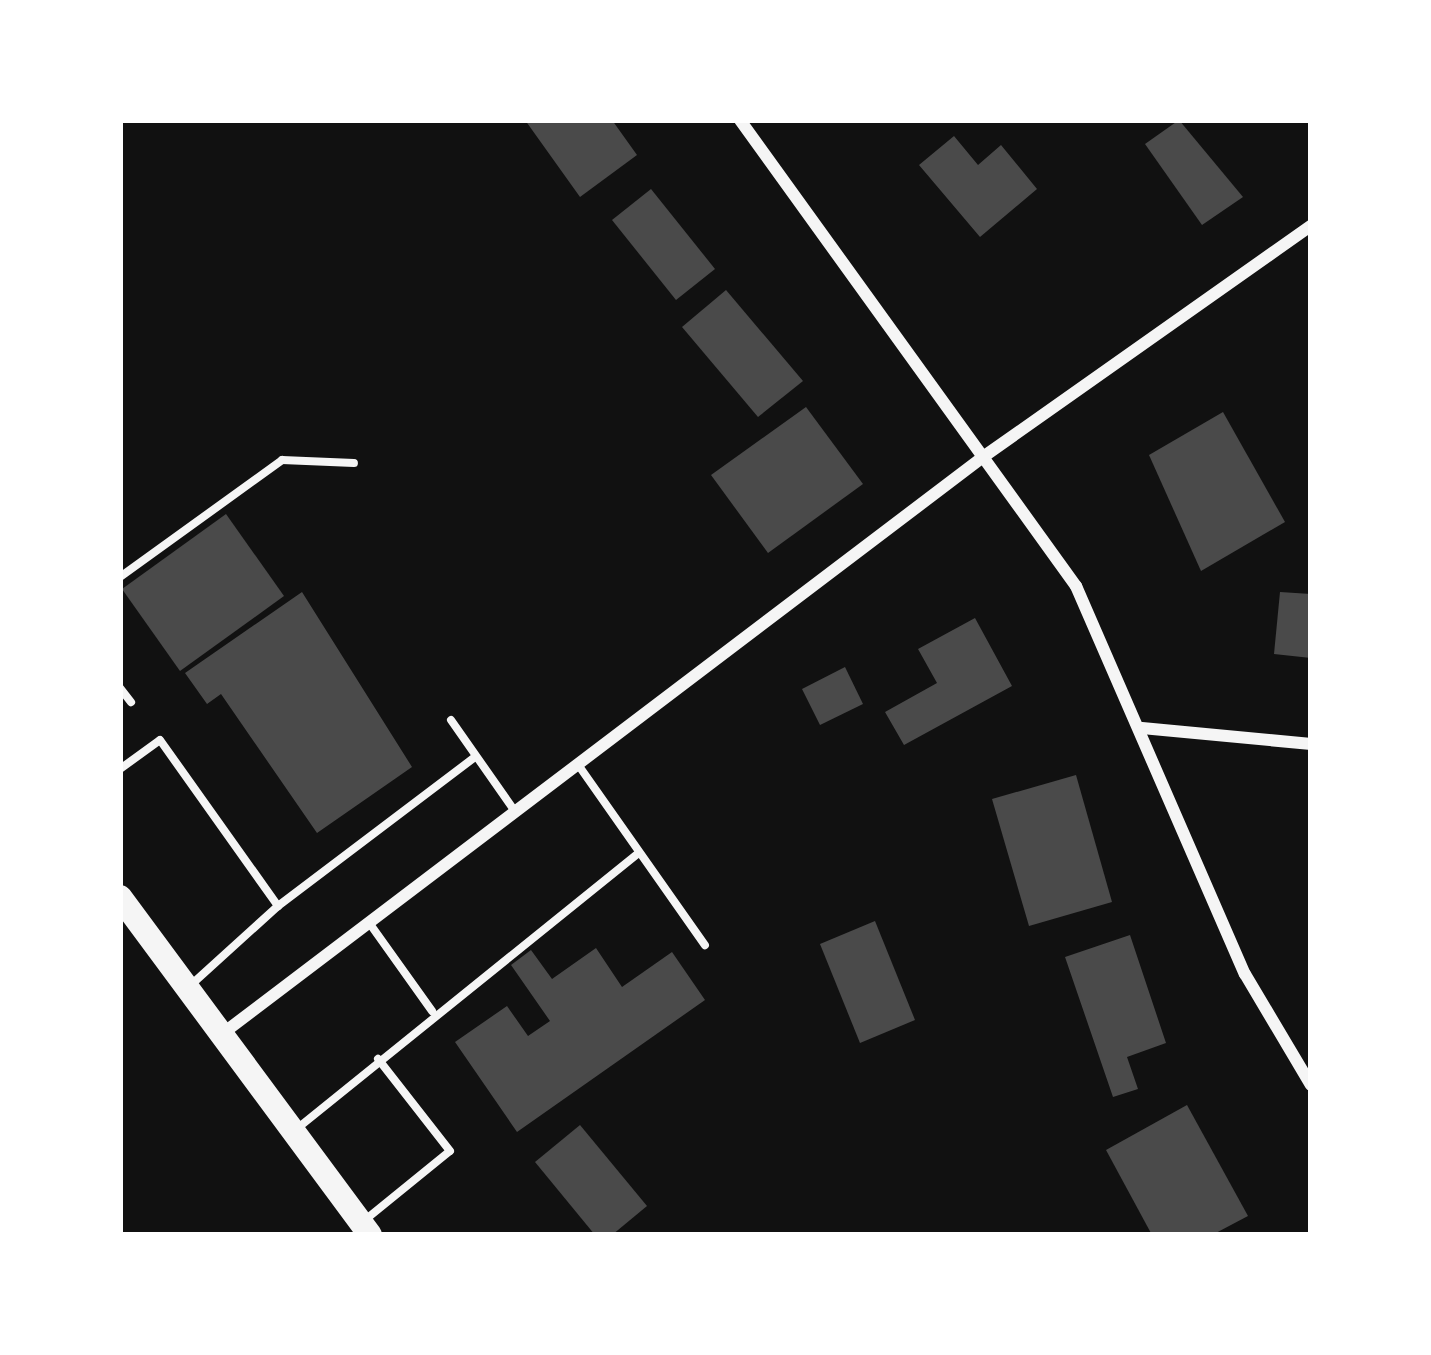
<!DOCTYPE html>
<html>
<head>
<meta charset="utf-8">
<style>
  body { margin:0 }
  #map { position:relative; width:1431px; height:1355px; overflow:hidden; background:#111; font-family:"IBM Plex Serif",serif }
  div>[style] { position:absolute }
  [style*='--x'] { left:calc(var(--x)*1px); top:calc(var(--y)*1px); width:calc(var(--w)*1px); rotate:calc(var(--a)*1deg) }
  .building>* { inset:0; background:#4a4a4a }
  .service>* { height:8px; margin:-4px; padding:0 4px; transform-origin:4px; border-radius:4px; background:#f5f5f5 }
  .minor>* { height:12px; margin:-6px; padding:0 6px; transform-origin:6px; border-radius:6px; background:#f5f5f5 }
  .primary>* { height:24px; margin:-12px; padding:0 12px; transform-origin:12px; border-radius:12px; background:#f5f5f5 }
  span { translate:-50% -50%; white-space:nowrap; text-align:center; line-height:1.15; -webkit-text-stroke:12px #fff; paint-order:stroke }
  .frame { position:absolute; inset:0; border:123px solid #fff; pointer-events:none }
</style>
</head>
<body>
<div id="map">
  <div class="building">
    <div style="clip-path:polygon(525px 120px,612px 120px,637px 155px,580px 197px)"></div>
    <div style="clip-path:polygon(1179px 120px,1243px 197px,1202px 225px,1145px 144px)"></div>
    <div style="clip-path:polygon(954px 136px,978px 165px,1001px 145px,1037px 189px,980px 237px,919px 165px)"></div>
    <div style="clip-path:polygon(651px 189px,715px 269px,676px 300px,612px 220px)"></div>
    <div style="clip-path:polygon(726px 290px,803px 381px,758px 417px,682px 327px)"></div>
    <div style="clip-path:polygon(806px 407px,863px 484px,768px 553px,711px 475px)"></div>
    <div style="clip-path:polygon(1223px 412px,1285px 522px,1201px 571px,1149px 455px)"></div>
    <div style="clip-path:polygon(226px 514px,284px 596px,180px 671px,122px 589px)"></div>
    <div style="clip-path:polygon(302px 592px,412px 767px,317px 833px,221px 694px,207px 704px,185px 673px)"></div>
    <div style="clip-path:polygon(1280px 592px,1311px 594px,1311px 658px,1274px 654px)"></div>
    <div style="clip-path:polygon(975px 618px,1012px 686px,904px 745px,885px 712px,937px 683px,918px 649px)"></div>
    <div style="clip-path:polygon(845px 667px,863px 704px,820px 725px,802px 689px)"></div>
    <div style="clip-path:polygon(1076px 775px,1112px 902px,1029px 926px,992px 799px)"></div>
    <div style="clip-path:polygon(875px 921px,915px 1020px,860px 1043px,820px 944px)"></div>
    <div style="clip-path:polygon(1130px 935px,1166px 1043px,1127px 1057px,1138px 1089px,1113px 1097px,1065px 957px)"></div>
    <div style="clip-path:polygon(596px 948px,622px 987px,672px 952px,705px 1000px,517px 1132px,455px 1042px,507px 1006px,528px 1036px,550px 1021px,511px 965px,531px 950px,552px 979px)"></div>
    <div style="clip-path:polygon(1187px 1105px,1248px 1216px,1212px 1235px,1152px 1235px,1106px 1150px)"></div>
    <div style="clip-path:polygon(580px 1125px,647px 1206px,612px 1235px,595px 1235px,535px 1162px)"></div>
  </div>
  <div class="service">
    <div style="--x:120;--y:577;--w:200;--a:-35.8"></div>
    <div style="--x:282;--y:460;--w:72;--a:2.4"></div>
    <div style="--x:120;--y:688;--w:18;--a:52"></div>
    <div style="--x:451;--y:720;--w:113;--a:55"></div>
    <div style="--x:579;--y:766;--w:219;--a:54.9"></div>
    <div style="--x:120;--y:769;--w:49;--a:-35.9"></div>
    <div style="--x:160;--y:740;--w:204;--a:54.6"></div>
    <div style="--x:278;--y:906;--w:115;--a:137.8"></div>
    <div style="--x:278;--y:906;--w:247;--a:-37.1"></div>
    <div style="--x:370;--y:924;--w:107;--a:54.5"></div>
    <div style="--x:299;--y:1127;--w:433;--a:-38.9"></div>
    <div style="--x:365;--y:1220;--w:109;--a:-39.1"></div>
    <div style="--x:450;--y:1151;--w:117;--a:-128"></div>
  </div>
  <div class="minor">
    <div style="--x:740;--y:120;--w:575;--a:54.21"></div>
    <div style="--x:1076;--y:586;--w:423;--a:66.5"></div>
    <div style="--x:1245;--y:974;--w:129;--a:59.3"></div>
    <div style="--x:1142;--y:728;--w:170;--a:5.4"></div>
    <div style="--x:222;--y:1034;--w:955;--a:-37.17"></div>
    <div style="--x:983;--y:457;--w:401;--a:-35.2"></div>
  </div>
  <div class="primary">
    <div style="--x:120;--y:897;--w:420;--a:53.5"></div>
  </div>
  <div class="frame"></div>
</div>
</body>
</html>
